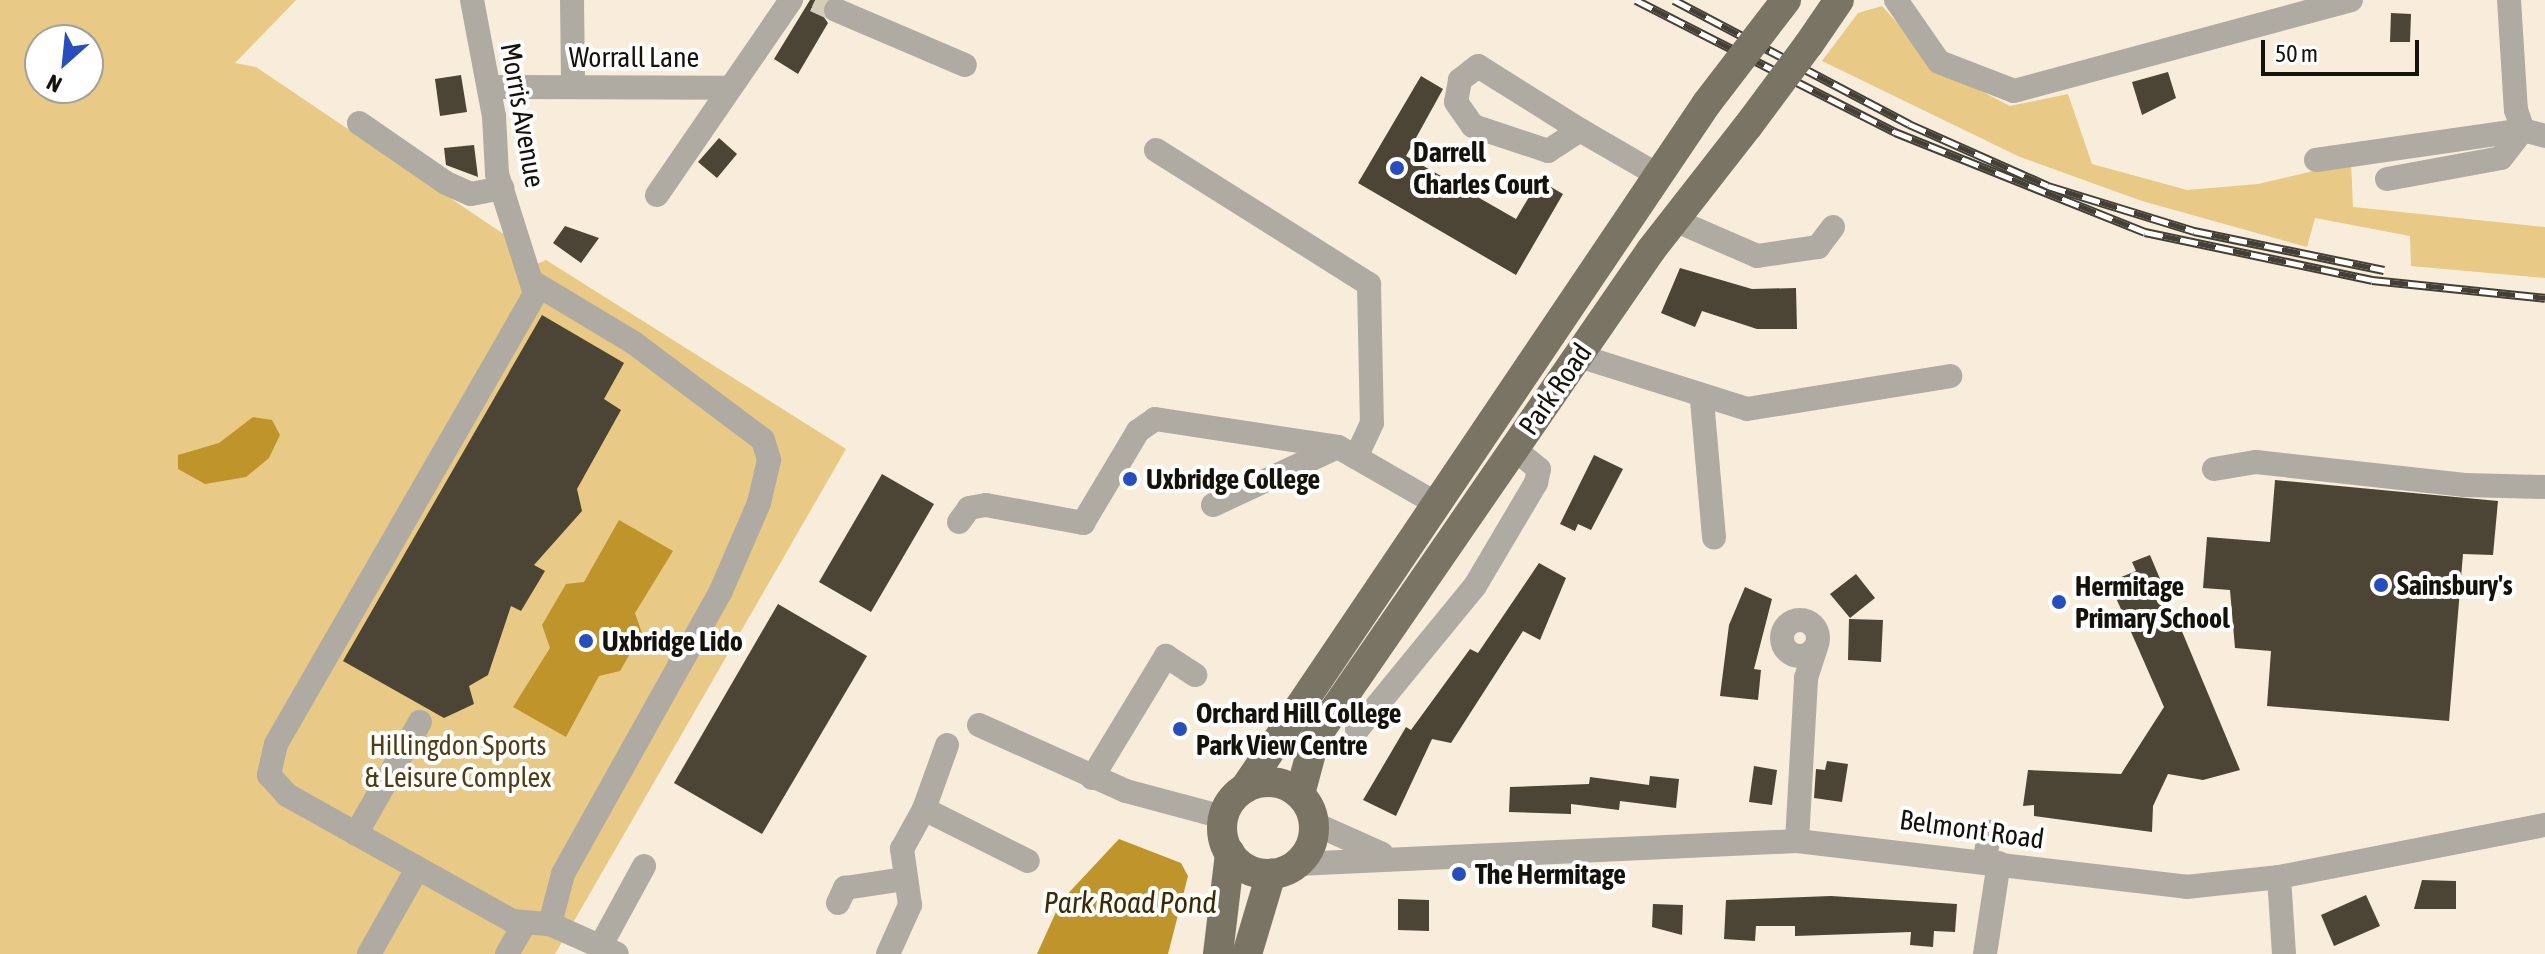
<!DOCTYPE html>
<html>
<head>
<meta charset="utf-8">
<style>
  body { margin:0 }
  #map { position:relative; width:2545px; height:954px; overflow:hidden; background:#f7edda; font-family:"Asap Condensed",sans-serif }
  div>[style] { position:absolute }
  [style*='--x'] { left:calc(var(--x)*1px); top:calc(var(--y)*1px); width:calc(var(--w)*1px); rotate:calc(var(--a)*1deg) }
  .green>* { inset:0; background:#e8c985 }
  .water>* { inset:0; background:#be942b }
  .building>* { inset:0; background:#4c4434 }
  .minor-tunnel>* { height:24px; margin-top:-12px; transform-origin:0; background:repeating-linear-gradient(90deg,#d5ccbb 0 24px,transparent 0 36px) }
  .minor>* { height:24px; margin:-12px; padding:0 12px; transform-origin:12px; border-radius:12px; background:#afaba3 }
  .minor>.ring { margin:-12px; padding:0; box-sizing:content-box; background:none; border:24px solid #afaba3; border-radius:50% }
  .major>* { height:30px; margin:-15px; padding:0 15px; transform-origin:15px; border-radius:15px; background:#7a7465 }
  .major>.ring { margin:-15px; padding:0; box-sizing:content-box; background:none; border:30px solid #7a7465; border-radius:50% }
  .rail>* { height:9px; margin-top:-4.5px; transform-origin:0; background:repeating-linear-gradient(90deg,#fff 0 18px,#454037 0 36px); box-sizing:border-box; border-block:2px solid #454037 }
  .major-bridge>* { height:30px; margin:-15px; padding:0 15px; transform-origin:15px; border-radius:15px; background:#7a7465 }
  .dots>* { width:22px; height:22px; translate:-50% -50%; box-sizing:border-box; border:4px solid #fff; border-radius:50% }
  span { translate:-50% -50%; white-space:nowrap; text-align:center; line-height:1.15; -webkit-text-stroke:8px #fff; paint-order:stroke }
  .street-label { font-size:28px; color:#15120b }
  .poi-label { font-size:28px; color:#15120b; font-weight:700 }
  .left { translate:0 -50%; text-align:left }
  .park-label { font-size:28px; color:#4f3e14 }
  .water-label { font-size:30px; color:#3c2b00; font-style:italic }
  .north { position:absolute; left:24px; top:24px; width:80px; height:80px; box-sizing:border-box; background:#fff; border:2px solid #a1a09d; border-radius:50%; rotate:207deg; font-size:22px; font-weight:700; line-height:32px; text-align:center; color:#15120b }
  .north::after { content:''; display:block; margin:auto; width:28px; height:36px; background:#284dbc; clip-path:polygon(50% 0,100% 100%,50% 72%,0 100%) }
  .scale { position:absolute; left:2261px; top:40px; width:158px; height:36px; box-sizing:border-box; border:4px solid #15120b; border-top:0; padding-left:10px; font-size:24px; line-height:28px; white-space:nowrap; color:#15120b; -webkit-text-stroke:6px #fff; paint-order:stroke }
</style>
</head>
<body>
<div id="map">
  <div class="green">
    <div style="clip-path:polygon(evenodd,0 0,296px 0,235px 63px,256px 67px,505px 235px,523px 270px,546px 260px,846px 449px,555px 954px,0 954px,0 0,40px 40px,88px 40px,88px 88px,40px 88px,40px 40px)"></div>
    <div style="clip-path:polygon(1882px 6px,1937px 68px,2010px 106px,2068px 94px,2092px 164px,2187px 190px,2258px 184px,2351px 162px,2353px 207px,2545px 227px,2545px 278px,2411px 266px,2410px 236px,2315px 218px,2307px 247px,2142px 201px,2020px 157px,1822px 61px,1858px 13px)"></div>
  </div>
  <div class="water">
    <div style="clip-path:polygon(253px 417px,272px 420px,280px 435px,269px 458px,246px 477px,205px 484px,178px 469px,178px 455px,219px 443px)"></div>
    <div style="clip-path:polygon(619px 520px,673px 551px,635px 613px,642px 633px,620px 671px,599px 676px,566px 737px,513px 707px,550px 648px,542px 625px,566px 584px,584px 582px)"></div>
    <div style="clip-path:polygon(1119px 839px,1181px 863px,1188px 876px,1168px 954px,1037px 954px,1061px 901px)"></div>
  </div>
  <div class="building">
    <div style="clip-path:polygon(810px 0,825px 0,821px 13px,828px 23px,798px 74px,774px 59px)"></div>
    <div style="clip-path:polygon(2391px 13px,2411px 14px,2410px 42px,2390px 42px)"></div>
    <div style="clip-path:polygon(2168px 72px,2176px 98px,2142px 115px,2132px 82px)"></div>
    <div style="clip-path:polygon(461px 75px,467px 112px,440px 116px,435px 79px)"></div>
    <div style="clip-path:polygon(1421px 76px,1443px 89px,1406px 156px,1516px 219px,1539px 180px,1563px 194px,1516px 275px,1358px 183px)"></div>
    <div style="clip-path:polygon(719px 138px,737px 154px,717px 178px,698px 162px)"></div>
    <div style="clip-path:polygon(474px 145px,478px 177px,446px 165px,444px 148px)"></div>
    <div style="clip-path:polygon(565px 226px,599px 238px,581px 263px,553px 243px)"></div>
    <div style="clip-path:polygon(1680px 268px,1752px 289px,1796px 288px,1797px 329px,1757px 329px,1702px 311px,1695px 327px,1661px 313px)"></div>
    <div style="clip-path:polygon(542px 315px,624px 363px,604px 399px,621px 410px,577px 489px,582px 511px,534px 565px,545px 571px,521px 611px,511px 606px,488px 675px,469px 686px,474px 704px,444px 718px,343px 661px)"></div>
    <div style="clip-path:polygon(1594px 455px,1623px 469px,1591px 530px,1578px 524px,1575px 531px,1560px 524px)"></div>
    <div style="clip-path:polygon(882px 474px,934px 504px,871px 612px,819px 582px)"></div>
    <div style="clip-path:polygon(2275px 480px,2498px 501px,2493px 555px,2463px 554px,2449px 721px,2267px 706px,2271px 651px,2235px 648px,2230px 590px,2203px 588px,2207px 537px,2270px 542px)"></div>
    <div style="clip-path:polygon(2150px 555px,2240px 770px,2203px 780px,2168px 774px,2153px 806px,2152px 832px,2034px 816px,2034px 805px,2023px 806px,2028px 770px,2121px 774px,2164px 707px,2109px 582px,2136px 571px,2132px 562px)"></div>
    <div style="clip-path:polygon(1539px 563px,1566px 578px,1540px 640px,1523px 631px,1451px 743px,1432px 739px,1396px 816px,1363px 800px,1406px 727px,1411px 730px,1470px 649px,1478px 653px)"></div>
    <div style="clip-path:polygon(1856px 574px,1875px 598px,1850px 618px,1830px 594px)"></div>
    <div style="clip-path:polygon(1745px 587px,1772px 599px,1754px 669px,1761px 670px,1758px 700px,1720px 696px,1729px 625px)"></div>
    <div style="clip-path:polygon(778px 604px,867px 656px,762px 834px,674px 783px)"></div>
    <div style="clip-path:polygon(1849px 619px,1883px 620px,1881px 662px,1848px 660px)"></div>
    <div style="clip-path:polygon(1827px 761px,1848px 764px,1842px 802px,1814px 798px,1816px 769px,1825px 770px)"></div>
    <div style="clip-path:polygon(1754px 766px,1777px 770px,1772px 805px,1749px 802px)"></div>
    <div style="clip-path:polygon(1650px 776px,1679px 779px,1676px 808px,1620px 801px,1619px 810px,1571px 804px,1571px 814px,1509px 812px,1510px 787px,1589px 784px,1590px 777px,1649px 785px)"></div>
    <div style="clip-path:polygon(2422px 880px,2456px 881px,2456px 909px,2414px 909px)"></div>
    <div style="clip-path:polygon(2366px 895px,2380px 926px,2334px 946px,2321px 915px)"></div>
    <div style="clip-path:polygon(1831px 896px,1957px 904px,1955px 932px,1934px 931px,1933px 947px,1910px 945px,1911px 932px,1795px 936px,1795px 926px,1756px 926px,1755px 941px,1724px 939px,1726px 900px)"></div>
    <div style="clip-path:polygon(1398px 899px,1429px 900px,1429px 931px,1398px 930px)"></div>
    <div style="clip-path:polygon(1653px 904px,1683px 905px,1682px 935px,1652px 927px)"></div>
  </div>
  <div class="minor-tunnel">
    <div style="--x:815;--y:0;--w:23;--a:25"></div>
  </div>
  <div class="minor">
    <div style="--x:472;--y:0;--w:118;--a:79.3"></div>
    <div style="--x:494;--y:116;--w:58;--a:87"></div>
    <div style="--x:497;--y:174;--w:126;--a:72.4"></div>
    <div style="--x:535;--y:294;--w:519;--a:119.92"></div>
    <div style="--x:276;--y:744;--w:32;--a:103"></div>
    <div style="--x:269;--y:775;--w:27;--a:48"></div>
    <div style="--x:287;--y:795;--w:258;--a:29.2"></div>
    <div style="--x:512;--y:921;--w:38;--a:5"></div>
    <div style="--x:550;--y:924;--w:73;--a:24.1"></div>
    <div style="--x:572;--y:0;--w:87;--a:89.3"></div>
    <div style="--x:1896;--y:0;--w:75;--a:55.3"></div>
    <div style="--x:1939;--y:62;--w:80;--a:21.1"></div>
    <div style="--x:2014;--y:91;--w:349;--a:-15.1"></div>
    <div style="--x:2509;--y:0;--w:110;--a:86.4"></div>
    <div style="--x:2516;--y:110;--w:21;--a:71"></div>
    <div style="--x:2523;--y:130;--w:23;--a:15"></div>
    <div style="--x:836;--y:10;--w:140;--a:23.1"></div>
    <div style="--x:489;--y:87;--w:241;--a:0.2"></div>
    <div style="--x:359;--y:123;--w:106;--a:34.6"></div>
    <div style="--x:446;--y:183;--w:27;--a:24"></div>
    <div style="--x:471;--y:194;--w:32;--a:-11"></div>
    <div style="--x:1580;--y:130;--w:120;--a:-147.9"></div>
    <div style="--x:1478;--y:66;--w:23;--a:142"></div>
    <div style="--x:1460;--y:80;--w:22;--a:100"></div>
    <div style="--x:1456;--y:102;--w:29;--a:55"></div>
    <div style="--x:1473;--y:126;--w:79;--a:18.4"></div>
    <div style="--x:1548;--y:151;--w:38;--a:-33"></div>
    <div style="--x:1580;--y:130;--w:88;--a:30.1"></div>
    <div style="--x:1156;--y:150;--w:252;--a:32.2"></div>
    <div style="--x:1369;--y:284;--w:139;--a:88.8"></div>
    <div style="--x:1372;--y:423;--w:38;--a:115"></div>
    <div style="--x:2316;--y:160;--w:209;--a:-8.2"></div>
    <div style="--x:2387;--y:179;--w:116;--a:-10.4"></div>
    <div style="--x:2501;--y:158;--w:36;--a:-52"></div>
    <div style="--x:657;--y:195;--w:237;--a:-55.5"></div>
    <div style="--x:1672;--y:219;--w:93;--a:23.5"></div>
    <div style="--x:1757;--y:256;--w:62;--a:-8.4"></div>
    <div style="--x:1818;--y:247;--w:25;--a:-53"></div>
    <div style="--x:536;--y:284;--w:114;--a:31"></div>
    <div style="--x:634;--y:343;--w:161;--a:36.9"></div>
    <div style="--x:763;--y:440;--w:21;--a:73"></div>
    <div style="--x:769;--y:460;--w:44;--a:103.1"></div>
    <div style="--x:759;--y:503;--w:96;--a:113.4"></div>
    <div style="--x:721;--y:591;--w:324;--a:119.2"></div>
    <div style="--x:563;--y:874;--w:52;--a:104.6"></div>
    <div style="--x:1579;--y:356;--w:176;--a:17.5"></div>
    <div style="--x:1747;--y:409;--w:206;--a:-9.2"></div>
    <div style="--x:1702;--y:400;--w:138;--a:85"></div>
    <div style="--x:2214;--y:469;--w:43;--a:-9.5"></div>
    <div style="--x:2256;--y:462;--w:210;--a:6.3"></div>
    <div style="--x:2465;--y:485;--w:80;--a:1.4"></div>
    <div style="--x:1213;--y:505;--w:136;--a:-24.9"></div>
    <div style="--x:959;--y:522;--w:17;--a:-54"></div>
    <div style="--x:969;--y:508;--w:17;--a:-10"></div>
    <div style="--x:986;--y:505;--w:99;--a:10.5"></div>
    <div style="--x:1083;--y:523;--w:107;--a:-59.1"></div>
    <div style="--x:1138;--y:431;--w:21;--a:-35"></div>
    <div style="--x:1155;--y:419;--w:185;--a:8.7"></div>
    <div style="--x:1338;--y:447;--w:114;--a:29.9"></div>
    <div class="ring" style="left:1782px;top:620px;width:12px;height:12px"></div>
    <div style="--x:979;--y:725;--w:161;--a:24.2"></div>
    <div style="--x:1126;--y:791;--w:100;--a:15"></div>
    <div style="--x:1357;--y:730;--w:186;--a:-50.7"></div>
    <div style="--x:1475;--y:586;--w:120;--a:-59.4"></div>
    <div style="--x:1536;--y:483;--w:14;--a:-78"></div>
    <div style="--x:1539;--y:469;--w:32;--a:-141"></div>
    <div style="--x:1092;--y:778;--w:143;--a:-58.8"></div>
    <div style="--x:1166;--y:656;--w:35;--a:33"></div>
    <div style="--x:924;--y:809;--w:68;--a:-70.2"></div>
    <div style="--x:1315;--y:824;--w:73;--a:24.1"></div>
    <div style="--x:356;--y:834;--w:129;--a:-60.3"></div>
    <div style="--x:1797;--y:841;--w:163;--a:-86.8"></div>
    <div style="--x:1806;--y:678;--w:33;--a:-72"></div>
    <div style="--x:1984;--y:861;--w:30;--a:-78"></div>
    <div style="--x:1297;--y:864;--w:501;--a:-2.63"></div>
    <div style="--x:1797;--y:841;--w:392;--a:6.7"></div>
    <div style="--x:2186;--y:887;--w:94;--a:-6.1"></div>
    <div style="--x:2279;--y:877;--w:271;--a:-11.1"></div>
    <div style="--x:2279;--y:877;--w:77;--a:86.3"></div>
    <div style="--x:838;--y:903;--w:17;--a:-65"></div>
    <div style="--x:845;--y:888;--w:61;--a:-8.5"></div>
    <div style="--x:601;--y:945;--w:90;--a:-61.4"></div>
    <div style="--x:369;--y:954;--w:98;--a:-60.5"></div>
    <div style="--x:507;--y:954;--w:34;--a:-60"></div>
    <div style="--x:888;--y:954;--w:54;--a:-65.8"></div>
    <div style="--x:910;--y:905;--w:57;--a:-98.1"></div>
    <div style="--x:902;--y:849;--w:46;--a:-61.2"></div>
    <div style="--x:924;--y:809;--w:116;--a:26.6"></div>
    <div style="--x:1985;--y:954;--w:92;--a:-81.3"></div>
  </div>
  <div class="major">
    <div style="--x:1809;--y:44;--w:53;--a:-55.7"></div>
    <div class="ring" style="left:1222px;top:782px;width:62px;height:62px"></div>
    <div style="--x:1245;--y:788;--w:826;--a:-56"></div>
    <div style="--x:1300;--y:794;--w:58;--a:-75"></div>
    <div style="--x:1315;--y:738;--w:592;--a:-55.45"></div>
    <div style="--x:1651;--y:250;--w:157;--a:-52"></div>
    <div style="--x:1218;--y:954;--w:102;--a:-83.2"></div>
    <div style="--x:1247;--y:954;--w:84;--a:-73.3"></div>
  </div>
  <div class="rail">
    <div style="--x:1636;--y:0;--w:291;--a:27"></div>
    <div style="--x:1895;--y:132;--w:269;--a:21.8"></div>
    <div style="--x:2145;--y:232;--w:232;--a:11.9"></div>
    <div style="--x:2372;--y:280;--w:174;--a:5.9"></div>
    <div style="--x:1674;--y:0;--w:266;--a:27.8"></div>
    <div style="--x:1909;--y:124;--w:152;--a:24"></div>
    <div style="--x:2048;--y:186;--w:153;--a:17.1"></div>
    <div style="--x:2194;--y:231;--w:194;--a:11.6"></div>
  </div>
  <div class="major-bridge">
    <div style="--x:1707;--y:103;--w:130;--a:-52.5"></div>
    <div style="--x:1748;--y:126;--w:102;--a:-53.4"></div>
  </div>
  <div class="dots">
    <div style="left:1397px;top:168px;background:#284dbc"></div>
    <div style="left:1130px;top:479px;background:#284dbc"></div>
    <div style="left:2381px;top:585px;background:#284dbc"></div>
    <div style="left:2059px;top:602px;background:#284dbc"></div>
    <div style="left:586px;top:641px;background:#284dbc"></div>
    <div style="left:1180px;top:729px;background:#284dbc"></div>
    <div style="left:1459px;top:874px;background:#284dbc"></div>
  </div>
  <div class="street-label">
    <span style="left:634px;top:57px">Worrall Lane</span>
    <span style="left:523px;top:115px;rotate:80deg">Morris Avenue</span>
    <span style="left:1555px;top:389px;rotate:-55deg">Park Road</span>
    <span style="left:1972px;top:829px;rotate:8deg">Belmont Road</span>
  </div>
  <div class="poi-label">
    <span class="left" style="left:1413px;top:168px">Darrell<br>Charles Court</span>
    <span class="left" style="left:1146px;top:479px">Uxbridge College</span>
    <span class="left" style="left:2397px;top:585px">Sainsbury's</span>
    <span class="left" style="left:2075px;top:602px">Hermitage<br>Primary School</span>
    <span class="left" style="left:602px;top:641px">Uxbridge Lido</span>
    <span class="left" style="left:1196px;top:729px">Orchard Hill College<br>Park View Centre</span>
    <span class="left" style="left:1475px;top:874px">The Hermitage</span>
  </div>
  <div class="park-label">
    <span style="left:458px;top:761px">Hillingdon Sports<br>&amp; Leisure Complex</span>
  </div>
  <div class="water-label">
    <span style="left:1130px;top:902px">Park Road Pond</span>
  </div>
  <div class="north">N</div>
  <div class="scale">50 m</div>
</div>
</body>
</html>
